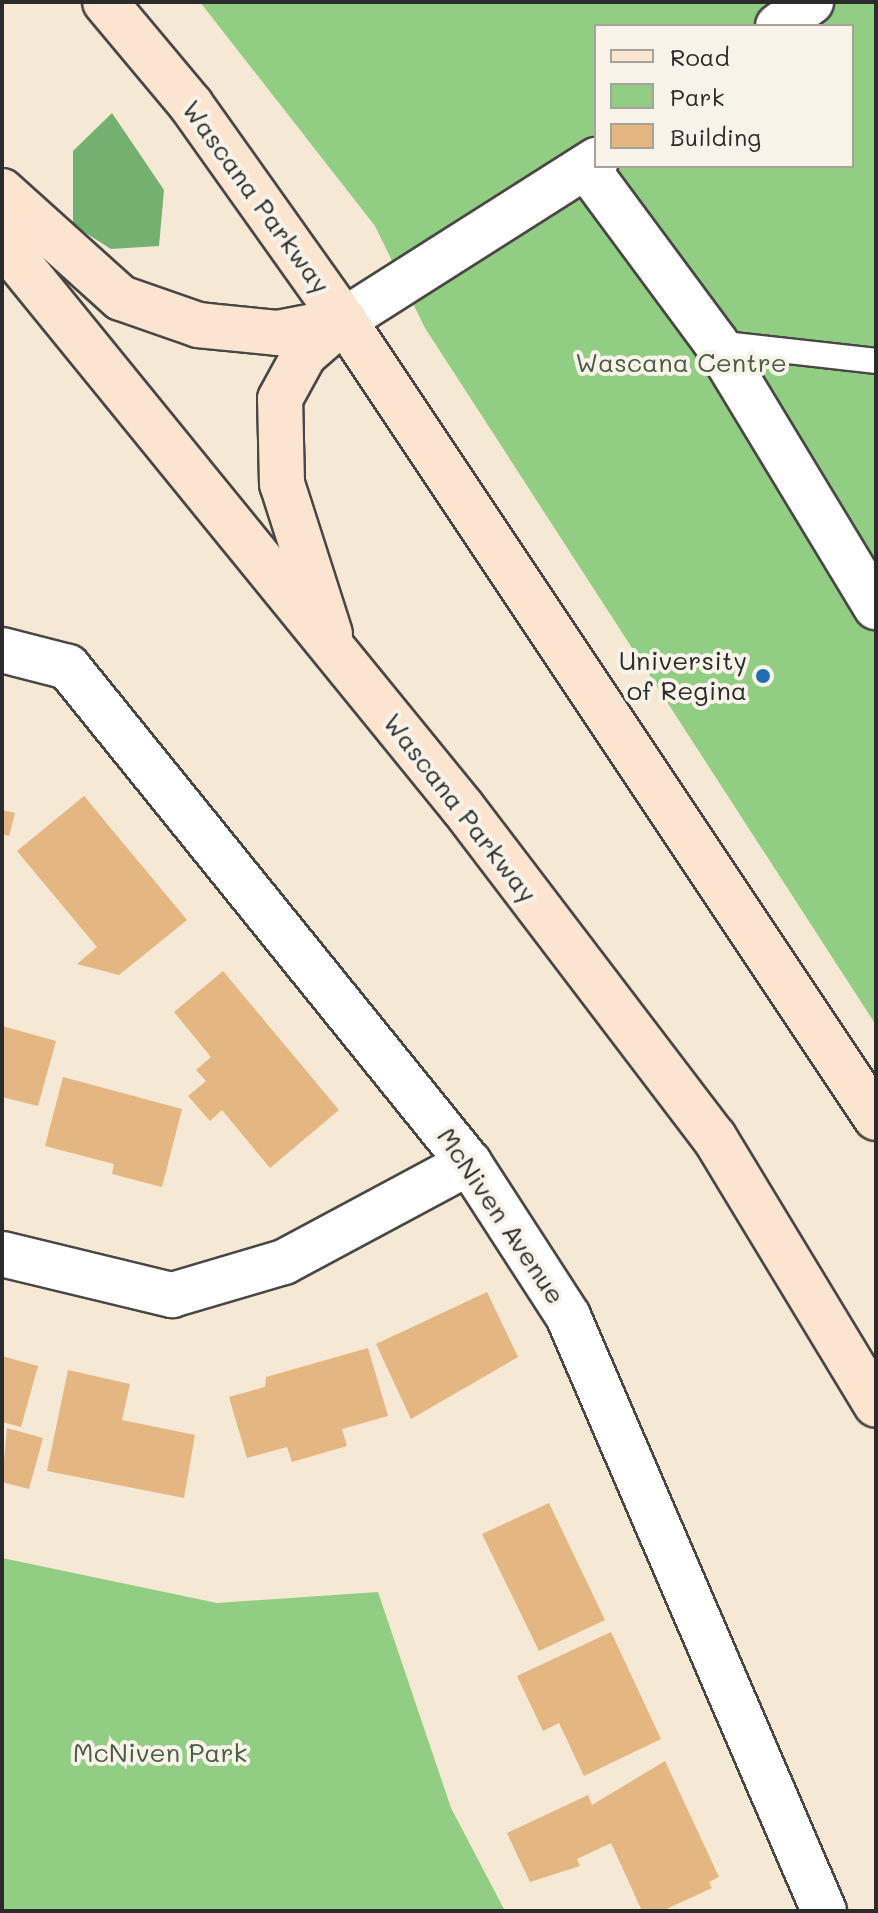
<!DOCTYPE html>
<html>
<head>
<meta charset="utf-8">
<style>
  body { margin:0 }
  #map { position:relative; width:878px; height:1913px; overflow:hidden; background:#f5e8d4; font-family:Mali,sans-serif }
  div>[style] { position:absolute }
  [style*='--x'] { left:calc(var(--x)*1px); top:calc(var(--y)*1px); width:calc(var(--w)*1px); rotate:calc(var(--a)*1deg) }
  .green>* { inset:0; background:#91cd82 }
  .forest>* { inset:0; background:#74b070 }
  .building>* { inset:0; background:#e4b782 }
  .roads { filter:drop-shadow(2px 0 #494744) drop-shadow(-2px 0 #494744) drop-shadow(0 2px #494744) drop-shadow(0 -2px #494744) }
  .service>* { height:24px; margin:-12px; padding:0 12px; transform-origin:12px; border-radius:12px; background:#fff }
  .minor>* { height:44px; margin:-22px; padding:0 22px; transform-origin:22px; border-radius:22px; background:#fff }
  .secondary>* { height:44px; margin:-22px; padding:0 22px; transform-origin:22px; border-radius:22px; background:#fce5d0 }
  .dots>* { width:22px; height:22px; translate:-50% -50%; box-sizing:border-box; border:4px solid #f7f3e8; border-radius:50% }
  span { translate:-50% -50%; white-space:nowrap; text-align:center; line-height:1.15; -webkit-text-stroke:8px #f7f3e8; paint-order:stroke }
  .street-label { font-size:26px; color:#2b2b2b }
  .park-label { font-size:26px; color:#4a5c45 }
  .poi-label { font-size:26px; color:#2b2b2b }
  .right { translate:-100% -50%; text-align:right }
  .frame { position:absolute; inset:0; border:4px solid #2b2b2b; pointer-events:none }
  .legend { position:absolute; left:594px; top:24px; width:260px; height:144px; box-sizing:border-box; background:#f7f3e8; border:2px solid #a5a39c; margin:0; padding:10px 14px; list-style:none; font-size:24px; color:#2b2b2b }
  .legend li { display:flex; align-items:center; gap:16px; height:40px }
  .legend b { width:40px; border:2px solid #a5a39c }
</style>
</head>
<body>
<div id="map">
  <div class="green">
    <div style="clip-path:polygon(evenodd,200px 2px,876px 2px,876px 1025px,425px 328px,375px 226px,200px 2px,596px 26px,852px 26px,852px 166px,596px 166px,596px 26px)"></div>
    <div style="clip-path:polygon(2px 1558px,217px 1603px,378px 1592px,451px 1808px,505px 1911px,2px 1911px)"></div>
  </div>
  <div class="forest">
    <div style="clip-path:polygon(112px 113px,164px 190px,159px 246px,111px 249px,73px 225px,73px 151px)"></div>
  </div>
  <div class="building">
    <div style="clip-path:polygon(84px 796px,187px 920px,119px 975px,77px 964px,97px 947px,17px 851px)"></div>
    <div style="clip-path:polygon(2px 810px,15px 813px,9px 836px,2px 834px)"></div>
    <div style="clip-path:polygon(223px 971px,339px 1110px,270px 1168px,222px 1110px,210px 1121px,188px 1096px,206px 1081px,196px 1070px,211px 1057px,174px 1012px)"></div>
    <div style="clip-path:polygon(2px 1026px,56px 1041px,38px 1106px,2px 1097px)"></div>
    <div style="clip-path:polygon(63px 1077px,182px 1109px,162px 1187px,112px 1174px,114px 1164px,45px 1146px)"></div>
    <div style="clip-path:polygon(487px 1292px,518px 1357px,411px 1419px,376px 1344px)"></div>
    <div style="clip-path:polygon(368px 1348px,388px 1416px,342px 1429px,347px 1446px,292px 1462px,287px 1447px,247px 1458px,229px 1397px,265px 1387px,266px 1377px)"></div>
    <div style="clip-path:polygon(2px 1356px,38px 1366px,21px 1427px,2px 1422px)"></div>
    <div style="clip-path:polygon(68px 1370px,130px 1384px,122px 1420px,195px 1435px,184px 1498px,47px 1471px)"></div>
    <div style="clip-path:polygon(7px 1428px,43px 1438px,29px 1489px,2px 1482px)"></div>
    <div style="clip-path:polygon(549px 1503px,605px 1620px,539px 1651px,482px 1534px)"></div>
    <div style="clip-path:polygon(611px 1632px,661px 1739px,584px 1776px,559px 1723px,543px 1731px,517px 1676px)"></div>
    <div style="clip-path:polygon(665px 1761px,719px 1877px,709px 1882px,712px 1888px,662px 1911px,642px 1911px,611px 1843px,577px 1859px,580px 1866px,530px 1882px,507px 1833px,588px 1795px,592px 1805px)"></div>
  </div>
  <div class="roads">
    <div class="service">
      <div style="--x:716;--y:343;--w:161;--a:6.4"></div>
    </div>
    <div class="minor">
      <div style="--x:778;--y:26;--w:41;--a:-36"></div>
      <div style="--x:586;--y:167;--w:219;--a:53.5"></div>
      <div style="--x:716;--y:343;--w:309;--a:58.8"></div>
      <div style="--x:344;--y:320;--w:299;--a:-32.4"></div>
      <div style="--x:2;--y:650;--w:68;--a:14.4"></div>
      <div style="--x:68;--y:667;--w:638;--a:51.05"></div>
      <div style="--x:469;--y:1163;--w:182;--a:57.1"></div>
      <div style="--x:568;--y:1316;--w:648;--a:66.72"></div>
      <div style="--x:2;--y:1254;--w:175;--a:13.6"></div>
      <div style="--x:172;--y:1295;--w:117;--a:-16.4"></div>
      <div style="--x:284;--y:1262;--w:210;--a:-28.2"></div>
    </div>
    <div class="secondary">
      <div style="--x:105;--y:2;--w:134;--a:50.1"></div>
      <div style="--x:191;--y:105;--w:264;--a:54.6"></div>
      <div style="--x:344;--y:320;--w:959;--a:56.31"></div>
      <div style="--x:2;--y:191;--w:160;--a:42"></div>
      <div style="--x:121;--y:298;--w:82;--a:19.3"></div>
      <div style="--x:198;--y:325;--w:79;--a:5.8"></div>
      <div style="--x:277;--y:333;--w:68;--a:-11"></div>
      <div style="--x:2;--y:242;--w:730;--a:50.84"></div>
      <div style="--x:463;--y:808;--w:414;--a:52.7"></div>
      <div style="--x:714;--y:1137;--w:313;--a:58.8"></div>
      <div style="--x:330;--y:634;--w:157;--a:-107.7"></div>
      <div style="--x:282;--y:484;--w:85;--a:-91.3"></div>
      <div style="--x:280;--y:399;--w:50;--a:-61.4"></div>
      <div style="--x:304;--y:355;--w:53;--a:-41.2"></div>
    </div>
  </div>
  <div class="dots">
    <div style="left:763px;top:676px;background:#1f6fb2"></div>
  </div>
  <div class="street-label">
    <span style="left:256px;top:197px;rotate:54deg">Wascana Parkway</span>
    <span style="left:460px;top:808px;rotate:52deg">Wascana Parkway</span>
    <span style="left:501px;top:1216px;rotate:56deg">McNiven Avenue</span>
  </div>
  <div class="park-label">
    <span style="left:681px;top:363px">Wascana Centre</span>
    <span style="left:160px;top:1753px">McNiven Park</span>
  </div>
  <div class="poi-label">
    <span class="right" style="left:747px;top:676px">University<br>of Regina</span>
  </div>
  <div class="frame"></div>
  <ul class="legend">
  <li><b style="height:10px;background:#fce5d0"></b>Road</li>
  <li><b style="height:22px;background:#91cd82"></b>Park</li>
  <li><b style="height:22px;background:#e4b782"></b>Building</li>
  </ul>
</div>
</body>
</html>
